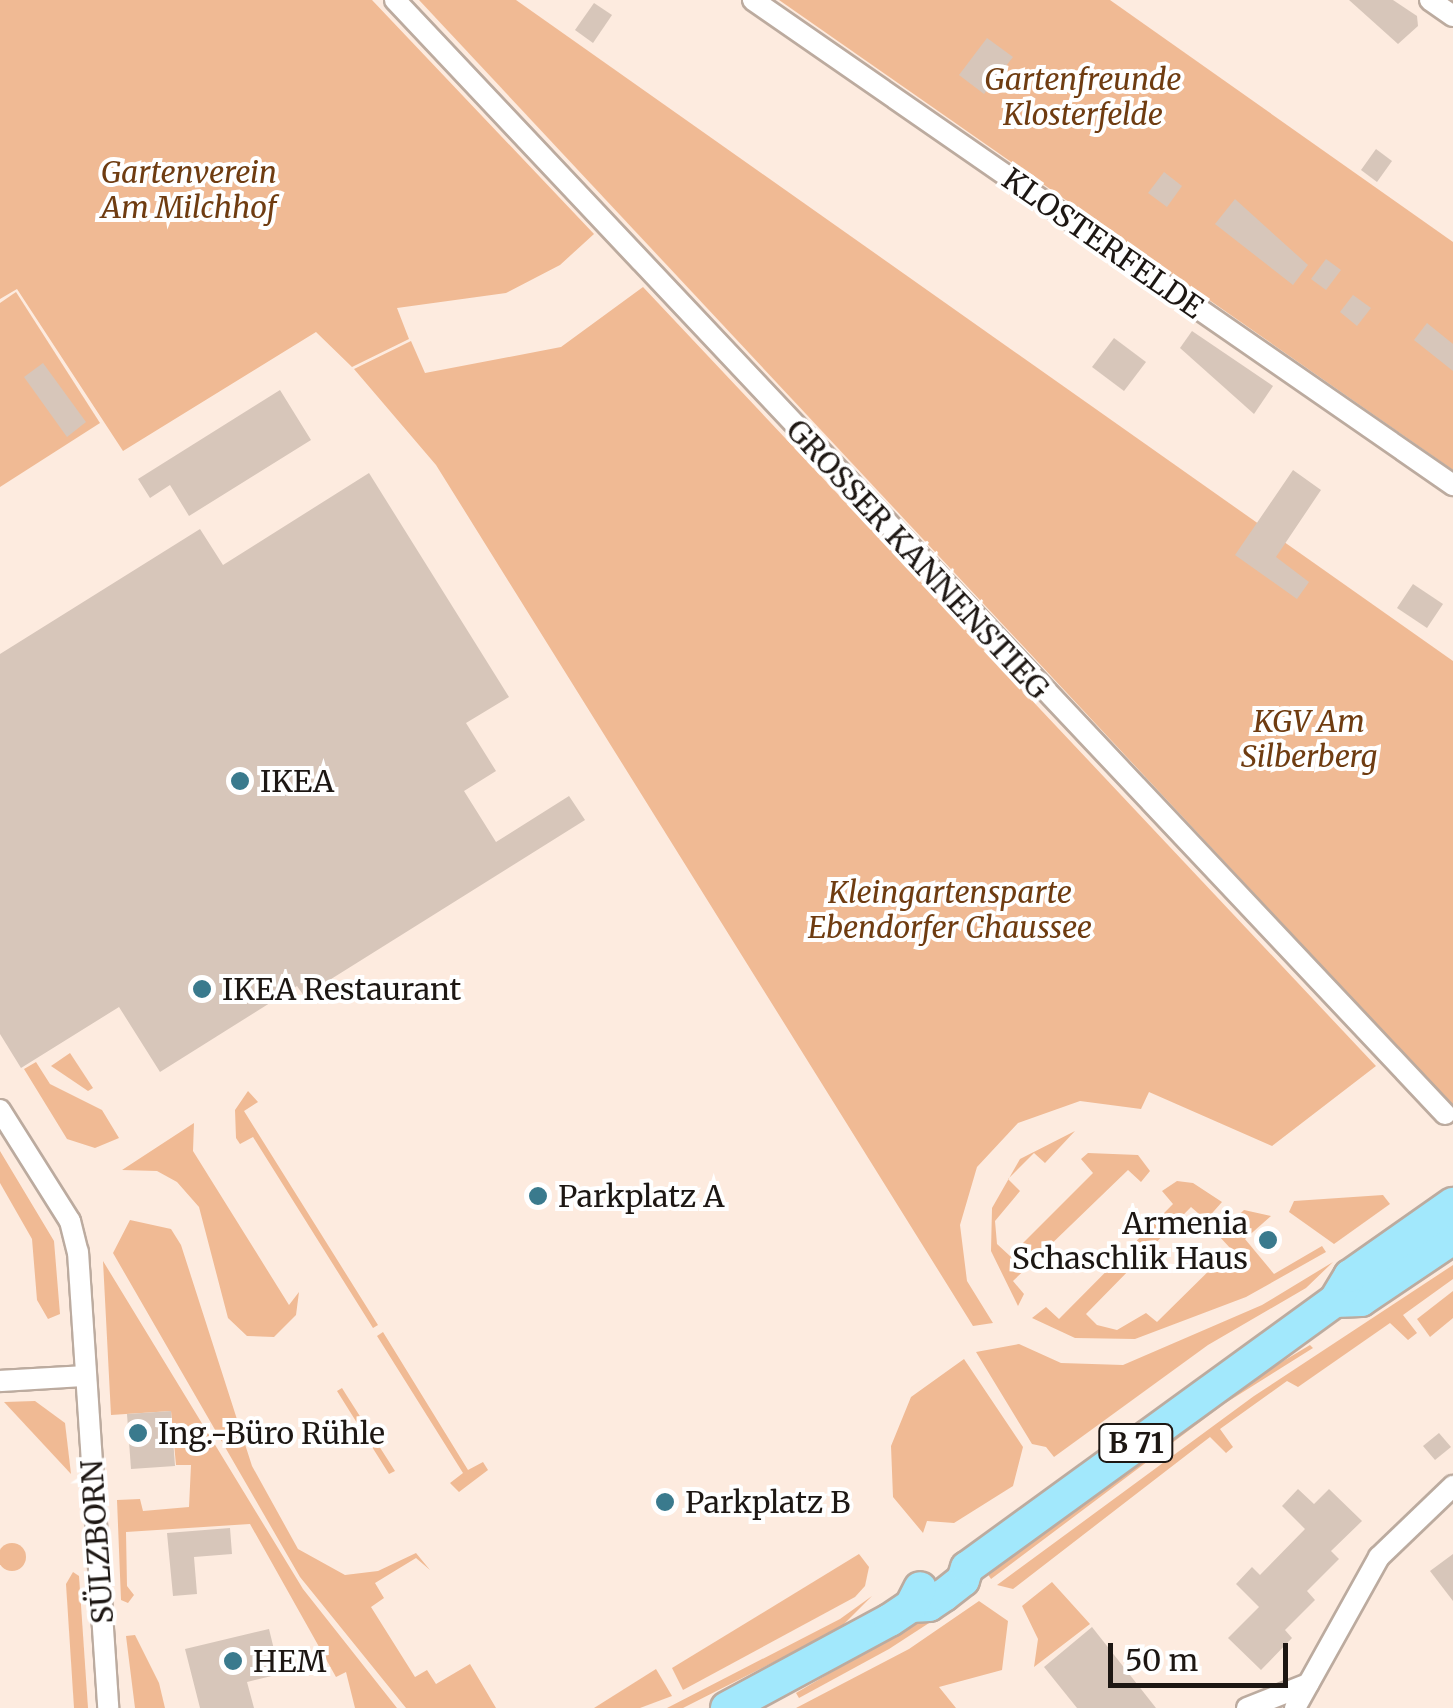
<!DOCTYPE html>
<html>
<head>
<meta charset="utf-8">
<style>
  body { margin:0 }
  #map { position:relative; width:1453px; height:1708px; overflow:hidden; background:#fdebdf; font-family:Merriweather,serif }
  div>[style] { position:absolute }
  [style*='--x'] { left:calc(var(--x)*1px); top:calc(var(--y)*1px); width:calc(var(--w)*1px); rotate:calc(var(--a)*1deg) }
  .green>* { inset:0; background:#f0ba94 }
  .round { border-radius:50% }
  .building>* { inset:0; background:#d7c6ba }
  .roads { filter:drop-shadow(2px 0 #bcab9f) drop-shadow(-2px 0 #bcab9f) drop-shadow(0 2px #bcab9f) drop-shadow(0 -2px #bcab9f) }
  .minor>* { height:20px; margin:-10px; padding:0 10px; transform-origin:10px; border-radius:10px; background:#fff }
  .primary>* { height:32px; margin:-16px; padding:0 16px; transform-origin:16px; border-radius:16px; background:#a2e8fc }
  .dots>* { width:28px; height:28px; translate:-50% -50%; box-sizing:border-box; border:5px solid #fff; border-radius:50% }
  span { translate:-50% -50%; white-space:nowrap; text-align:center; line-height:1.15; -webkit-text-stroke:8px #fff; paint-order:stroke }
  .shield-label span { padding:2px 8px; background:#fff; border:2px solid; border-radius:8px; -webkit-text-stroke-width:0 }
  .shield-label { font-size:28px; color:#1d1713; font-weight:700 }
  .park-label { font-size:30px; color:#6f3c11; font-style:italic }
  .street-label { font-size:30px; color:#1d1713 }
  .poi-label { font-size:30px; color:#1d1713 }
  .left { translate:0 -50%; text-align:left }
  .right { translate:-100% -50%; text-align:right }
  .scale { position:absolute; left:1108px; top:1643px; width:180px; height:45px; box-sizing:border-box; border:5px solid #1d1713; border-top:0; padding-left:12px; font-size:30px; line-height:35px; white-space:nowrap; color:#1d1713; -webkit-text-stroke:8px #fff; paint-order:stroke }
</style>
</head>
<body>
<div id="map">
  <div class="green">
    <div style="clip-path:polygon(0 0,372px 0,594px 234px,560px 265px,506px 293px,397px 308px,409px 339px,352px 367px,316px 332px,123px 451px,17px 289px,0 299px)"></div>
    <div style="clip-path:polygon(419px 0,516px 0,1453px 661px,1453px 1106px)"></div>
    <div style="clip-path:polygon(779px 0,1110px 0,1453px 242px,1453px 470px)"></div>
    <div style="clip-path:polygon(643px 287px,1376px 1066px,1272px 1146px,1149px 1092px,1141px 1109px,1080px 1101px,1018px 1123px,977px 1167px,960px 1225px,967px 1281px,993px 1323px,973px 1326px,436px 465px,354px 369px,411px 341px,425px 373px,561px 347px)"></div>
    <div style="clip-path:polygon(16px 292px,100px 423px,0 487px,0 303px)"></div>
    <div style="clip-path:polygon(70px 1053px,93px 1088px,88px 1091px,51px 1066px)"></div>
    <div style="clip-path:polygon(36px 1062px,50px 1084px,102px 1110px,119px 1138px,95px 1148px,67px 1139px,24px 1069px)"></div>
    <div style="clip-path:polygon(248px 1091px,258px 1102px,244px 1111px,378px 1325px,373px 1328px,253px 1137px,240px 1144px,236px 1138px,235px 1110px)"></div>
    <div style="clip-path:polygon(194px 1123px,193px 1151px,289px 1305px,299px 1292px,296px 1315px,274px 1337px,247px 1336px,228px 1318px,199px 1207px,177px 1182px,157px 1171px,122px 1170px)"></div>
    <div style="clip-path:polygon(1075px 1131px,1045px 1163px,1034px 1153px,1008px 1179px,1020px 1191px,995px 1221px,997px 1244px,1010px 1256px,1093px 1173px,1081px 1159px,1088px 1153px,1138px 1155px,1150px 1171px,1141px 1182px,1128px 1170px,1013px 1281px,1024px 1294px,1018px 1306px,991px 1251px,992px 1208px,1020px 1159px)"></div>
    <div style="clip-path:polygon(0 1151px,54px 1241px,60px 1314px,48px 1319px,37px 1300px,32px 1239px,0 1183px)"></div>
    <div style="clip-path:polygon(1177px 1181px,1193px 1183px,1222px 1202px,1206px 1220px,1191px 1207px,1086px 1314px,1097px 1325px,1117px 1330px,1146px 1313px,1157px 1322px,1231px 1249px,1218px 1235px,1244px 1210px,1271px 1216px,1245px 1239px,1274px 1274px,1322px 1246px,1326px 1252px,1246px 1297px,1135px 1339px,1075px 1338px,1032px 1318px,1046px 1307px,1059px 1319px,1173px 1204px,1162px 1191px)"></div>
    <div style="clip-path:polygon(1383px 1195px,1390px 1204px,1334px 1244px,1289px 1212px,1294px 1201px)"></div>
    <div style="clip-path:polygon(130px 1220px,171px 1229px,181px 1245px,252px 1466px,298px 1549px,345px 1575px,378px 1571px,416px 1553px,430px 1570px,416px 1558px,375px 1583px,384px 1598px,371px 1607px,415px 1677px,427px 1670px,436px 1684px,470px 1664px,496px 1708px,406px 1708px,300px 1577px,113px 1253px)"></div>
    <div style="clip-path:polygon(103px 1261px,303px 1589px,397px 1708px,355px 1708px,346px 1672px,336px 1677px,250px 1524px,126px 1532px,127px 1586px,134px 1595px,128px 1603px,121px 1600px,117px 1500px,140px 1499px,143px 1511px,189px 1507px,191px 1465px,176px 1465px,171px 1411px,111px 1415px)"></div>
    <div style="clip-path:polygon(1333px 1262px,1306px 1288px,1208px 1345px,1054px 1457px,1046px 1447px,1032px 1444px,976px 1352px,1019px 1344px,1061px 1363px,1123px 1365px,1262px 1305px)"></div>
    <div style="clip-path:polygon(1453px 1265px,1453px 1279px,1403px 1315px,1417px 1333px,1408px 1340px,1390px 1323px,1298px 1387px,1287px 1381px,1220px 1429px,1233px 1447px,1226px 1453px,1210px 1437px,1013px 1589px,997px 1585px,1254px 1396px)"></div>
    <div style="clip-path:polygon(1453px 1291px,1453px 1318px,1430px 1337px,1417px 1319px)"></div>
    <div style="clip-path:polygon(383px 1332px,468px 1470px,483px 1462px,488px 1470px,459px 1492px,450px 1483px,463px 1473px,377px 1336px)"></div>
    <div style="clip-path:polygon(1310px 1345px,1313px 1348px,1224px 1404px,991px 1579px,987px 1573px,1218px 1400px)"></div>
    <div style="clip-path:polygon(964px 1359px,1023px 1447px,1013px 1486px,954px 1523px,927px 1521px,923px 1533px,893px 1497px,891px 1446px,911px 1397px)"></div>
    <div style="clip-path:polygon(342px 1388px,347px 1396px,395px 1471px,389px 1474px,342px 1399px,337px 1391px)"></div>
    <div style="clip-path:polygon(35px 1401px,65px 1423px,71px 1474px,4px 1402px)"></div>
    <div class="round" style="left:-2px;top:1543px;width:28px;height:28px"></div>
    <div style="clip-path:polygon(859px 1554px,869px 1567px,865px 1586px,855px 1597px,683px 1690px,672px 1668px)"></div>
    <div style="clip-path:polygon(73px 1572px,79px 1576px,88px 1708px,74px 1708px,66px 1584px)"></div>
    <div style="clip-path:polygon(1052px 1582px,1090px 1624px,1034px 1667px,1038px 1639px,1022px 1606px)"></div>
    <div style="clip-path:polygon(872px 1596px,839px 1629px,683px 1708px,667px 1708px,840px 1619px)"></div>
    <div style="clip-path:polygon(979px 1601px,1008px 1621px,1002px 1670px,939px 1687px,956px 1708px,796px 1708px,909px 1649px)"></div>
    <div style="clip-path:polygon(942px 1607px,946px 1612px,889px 1649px,799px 1698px,796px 1693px)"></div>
    <div style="clip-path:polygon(135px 1635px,159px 1683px,165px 1708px,135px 1708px,126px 1636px)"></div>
    <div style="clip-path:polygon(656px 1669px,672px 1696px,640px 1708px,594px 1708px)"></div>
  </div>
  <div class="building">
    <div style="clip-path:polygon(1349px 0,1393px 0,1417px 16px,1418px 26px,1398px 44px)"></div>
    <div style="clip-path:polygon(594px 3px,612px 15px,593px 43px,575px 30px)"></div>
    <div style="clip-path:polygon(987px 38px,1013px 57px,984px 94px,959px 75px)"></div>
    <div style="clip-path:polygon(1376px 149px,1392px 161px,1377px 182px,1361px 170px)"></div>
    <div style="clip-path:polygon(1164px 172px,1182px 186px,1167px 207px,1148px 193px)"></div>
    <div style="clip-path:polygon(1235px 199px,1308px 265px,1293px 285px,1215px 224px)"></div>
    <div style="clip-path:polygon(1326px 259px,1341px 270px,1326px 290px,1311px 279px)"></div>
    <div style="clip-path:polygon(1353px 295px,1371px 308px,1357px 326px,1340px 312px)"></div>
    <div style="clip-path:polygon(1427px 323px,1453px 344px,1453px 371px,1414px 340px)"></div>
    <div style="clip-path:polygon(1192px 331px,1273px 386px,1254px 414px,1180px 348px)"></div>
    <div style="clip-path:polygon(1114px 338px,1146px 362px,1124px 391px,1092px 367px)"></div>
    <div style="clip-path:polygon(43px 363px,86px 422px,67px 437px,24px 377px)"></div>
    <div style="clip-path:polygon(280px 390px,311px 440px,189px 516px,170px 485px,150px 498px,138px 479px)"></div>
    <div style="clip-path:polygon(1293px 470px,1321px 490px,1276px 557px,1309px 582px,1297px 599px,1235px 555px)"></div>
    <div style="clip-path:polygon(369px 473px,509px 697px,466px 723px,496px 771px,464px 791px,496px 842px,569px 796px,585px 820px,304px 996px,297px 986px,160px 1072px,119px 1007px,21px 1068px,0 1034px,0 654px,200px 529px,223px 565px)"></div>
    <div style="clip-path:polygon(1413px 584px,1443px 604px,1427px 628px,1397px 608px)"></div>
    <div style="clip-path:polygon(171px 1411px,175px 1466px,131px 1469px,127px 1414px)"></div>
    <div style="clip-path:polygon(1439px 1433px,1451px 1447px,1435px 1460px,1423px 1446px)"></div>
    <div style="clip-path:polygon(1298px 1489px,1314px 1504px,1329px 1489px,1362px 1521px,1331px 1551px,1339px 1559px,1307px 1591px,1315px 1600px,1285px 1630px,1292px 1638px,1261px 1670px,1228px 1638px,1259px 1607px,1236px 1584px,1252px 1567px,1260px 1575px,1305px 1529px,1282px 1506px)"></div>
    <div style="clip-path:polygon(230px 1528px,232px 1554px,194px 1557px,197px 1594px,173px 1596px,167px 1533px)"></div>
    <div style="clip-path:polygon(1453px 1554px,1453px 1601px,1430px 1571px)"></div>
    <div style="clip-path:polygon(1092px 1627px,1156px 1708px,1077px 1708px,1044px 1667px)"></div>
    <div style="clip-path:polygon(269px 1629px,280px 1674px,247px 1682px,254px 1708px,200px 1708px,185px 1649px)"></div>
  </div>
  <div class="roads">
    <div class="minor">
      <div style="--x:395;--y:0;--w:1531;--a:46.69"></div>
      <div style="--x:753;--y:0;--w:852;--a:34.72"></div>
      <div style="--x:1430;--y:0;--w:28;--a:35"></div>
      <div style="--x:0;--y:1110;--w:131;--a:57.8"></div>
      <div style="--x:70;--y:1221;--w:32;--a:76"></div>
      <div style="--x:78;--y:1252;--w:457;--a:86.2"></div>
      <div style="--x:0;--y:1381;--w:85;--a:-3.4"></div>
      <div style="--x:1247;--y:1708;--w:66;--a:-21.5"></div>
      <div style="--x:1295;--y:1708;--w:173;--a:-60.9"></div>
      <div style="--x:1379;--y:1557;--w:103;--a:-43.8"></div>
    </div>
    <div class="primary">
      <div style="--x:1335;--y:1301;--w:26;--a:-2"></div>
      <div style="--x:1361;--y:1300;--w:111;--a:-34"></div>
      <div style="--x:911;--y:1606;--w:18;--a:-3"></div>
      <div style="--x:929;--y:1605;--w:18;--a:-34"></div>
      <div style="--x:944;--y:1595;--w:24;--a:-38"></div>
      <div style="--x:963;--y:1580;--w:13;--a:-72"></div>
      <div style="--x:967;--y:1568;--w:455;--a:-36"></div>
      <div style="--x:1335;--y:1301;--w:29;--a:-59"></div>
      <div style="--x:1350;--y:1276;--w:126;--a:-35"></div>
      <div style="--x:727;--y:1708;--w:185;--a:-28.4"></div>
      <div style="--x:890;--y:1620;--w:25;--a:-34"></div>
      <div style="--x:911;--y:1606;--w:20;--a:-63"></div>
    </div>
  </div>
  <div class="dots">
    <div style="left:240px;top:781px;background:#3a7a8d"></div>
    <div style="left:202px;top:989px;background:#3a7a8d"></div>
    <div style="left:538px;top:1196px;background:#3a7a8d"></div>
    <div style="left:1268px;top:1240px;background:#3a7a8d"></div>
    <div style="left:138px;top:1433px;background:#3a7a8d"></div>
    <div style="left:665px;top:1502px;background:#3a7a8d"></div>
    <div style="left:233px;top:1661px;background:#3a7a8d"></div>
  </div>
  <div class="shield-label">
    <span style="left:1136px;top:1443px">B 71</span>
  </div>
  <div class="park-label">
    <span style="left:1083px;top:96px">Gartenfreunde<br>Klosterfelde</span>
    <span style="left:189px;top:189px">Gartenverein<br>Am Milchhof</span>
    <span style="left:1309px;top:738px">KGV Am<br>Silberberg</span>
    <span style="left:950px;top:909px">Kleingartensparte<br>Ebendorfer Chaussee</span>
  </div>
  <div class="street-label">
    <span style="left:1103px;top:243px;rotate:35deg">KLOSTERFELDE</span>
    <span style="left:918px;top:559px;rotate:47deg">GROSSER KANNENSTIEG</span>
    <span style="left:97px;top:1542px;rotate:-94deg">SÜLZBORN</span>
  </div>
  <div class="poi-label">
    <span class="left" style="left:260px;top:781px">IKEA</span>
    <span class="left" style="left:222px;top:989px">IKEA Restaurant</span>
    <span class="left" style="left:558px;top:1196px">Parkplatz A</span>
    <span class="right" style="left:1248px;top:1240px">Armenia<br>Schaschlik Haus</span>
    <span class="left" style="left:158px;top:1433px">Ing.-Büro Rühle</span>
    <span class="left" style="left:685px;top:1502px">Parkplatz B</span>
    <span class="left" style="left:253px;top:1661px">HEM</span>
  </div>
  <div class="scale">50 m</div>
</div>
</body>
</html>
